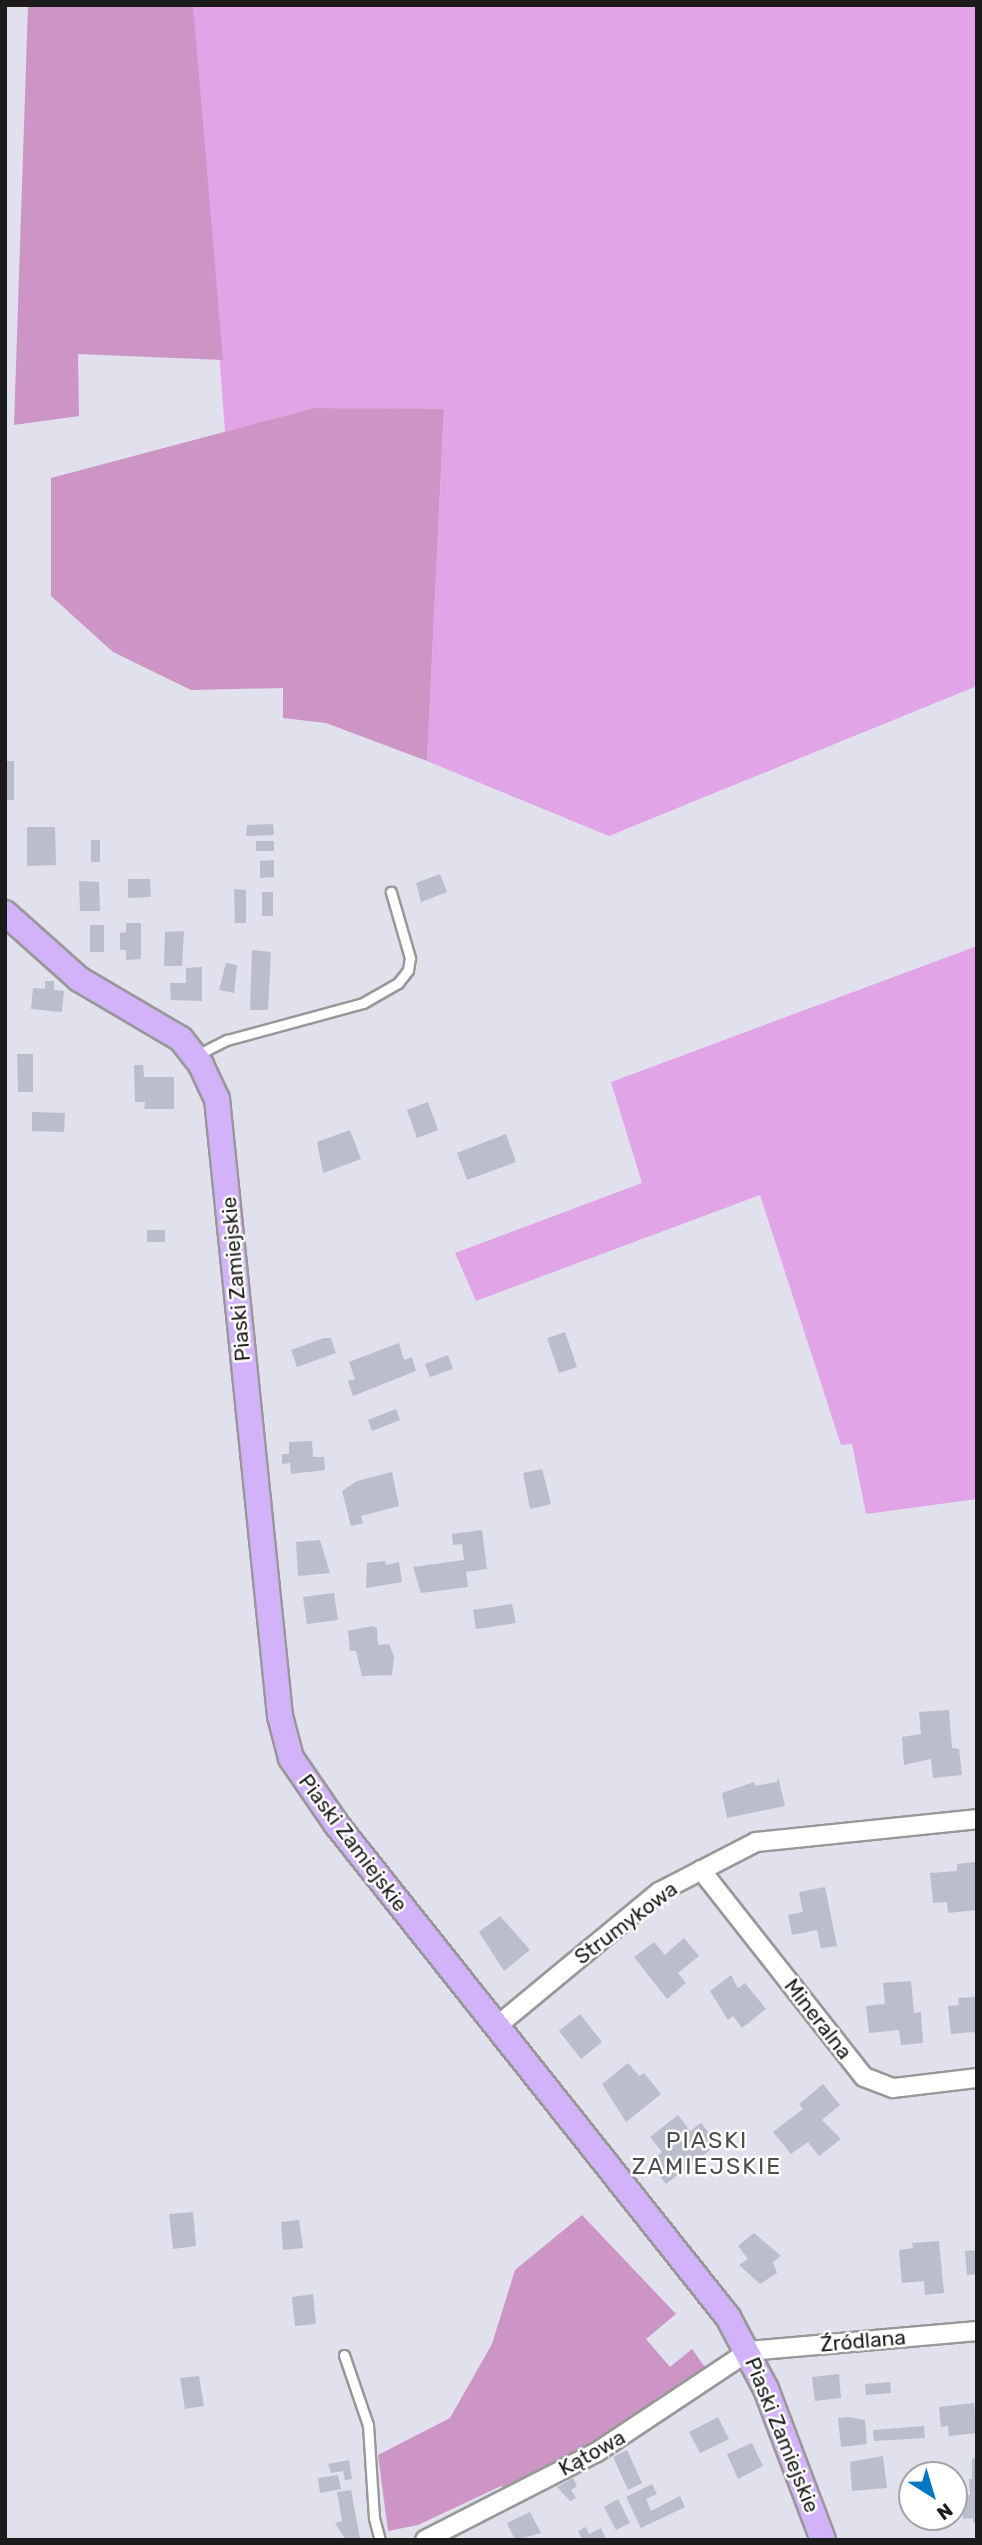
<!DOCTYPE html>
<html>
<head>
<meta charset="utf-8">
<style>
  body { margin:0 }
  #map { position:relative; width:982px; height:2545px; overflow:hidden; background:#e1e0ed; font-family:Rubik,sans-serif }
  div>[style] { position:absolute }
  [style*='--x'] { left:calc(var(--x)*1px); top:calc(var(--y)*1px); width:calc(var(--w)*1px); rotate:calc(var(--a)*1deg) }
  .grass>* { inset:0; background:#e1a5e7 }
  .forest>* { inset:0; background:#cc95c6 }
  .building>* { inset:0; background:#babdcc }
  .roads { filter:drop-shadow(2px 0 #989898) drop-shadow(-2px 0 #989898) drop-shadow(0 2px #989898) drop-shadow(0 -2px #989898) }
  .lane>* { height:9px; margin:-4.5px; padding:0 4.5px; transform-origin:4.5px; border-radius:4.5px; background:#fff }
  .street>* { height:18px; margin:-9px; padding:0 9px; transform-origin:9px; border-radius:9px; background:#fff }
  .secondary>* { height:24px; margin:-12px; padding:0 12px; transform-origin:12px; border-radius:12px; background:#d2b2f8 }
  span { translate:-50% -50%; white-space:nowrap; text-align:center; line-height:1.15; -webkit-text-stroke:5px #fff; paint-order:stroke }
  .street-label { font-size:21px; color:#1b1b1b }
  .neighbourhood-label { font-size:23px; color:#4e4e4e; letter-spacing:2px }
  .frame { position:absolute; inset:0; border:7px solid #1b1b1b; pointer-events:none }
  .north { position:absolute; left:898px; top:2461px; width:70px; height:70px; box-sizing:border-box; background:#fff; border:2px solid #a4a4a4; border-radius:50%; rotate:143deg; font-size:19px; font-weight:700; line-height:28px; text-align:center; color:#1b1b1b }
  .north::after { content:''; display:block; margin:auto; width:24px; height:32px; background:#0277c4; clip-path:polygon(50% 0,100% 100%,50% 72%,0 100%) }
</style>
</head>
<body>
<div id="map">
  <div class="grass">
    <div style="clip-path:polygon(193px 5px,977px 5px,977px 686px,609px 836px,427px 761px,444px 410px,314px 408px,225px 432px)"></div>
    <div style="clip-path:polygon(977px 946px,977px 1499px,866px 1514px,852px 1444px,841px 1445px,760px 1195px,476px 1301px,455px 1253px,642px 1183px,611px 1082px)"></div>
  </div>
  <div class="forest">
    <div style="clip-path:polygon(28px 5px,193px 5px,223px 360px,78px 354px,79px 416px,14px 425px)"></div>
    <div style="clip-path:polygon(314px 408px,444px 409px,427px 761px,326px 723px,283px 718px,283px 688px,191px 690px,113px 652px,51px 596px,51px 478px)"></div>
    <div style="clip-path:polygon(582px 2215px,676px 2314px,646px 2339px,670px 2367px,692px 2349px,707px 2370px,653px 2412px,510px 2492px,501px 2486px,418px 2525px,388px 2531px,378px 2455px,450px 2418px,492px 2344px,515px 2270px)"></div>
  </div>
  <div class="building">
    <div style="clip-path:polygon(5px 761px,14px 761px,14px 800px,5px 800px)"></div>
    <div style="clip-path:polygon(273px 824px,274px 835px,246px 836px,247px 825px)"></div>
    <div style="clip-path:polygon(27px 827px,55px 827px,56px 865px,27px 866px)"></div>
    <div style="clip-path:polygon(91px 840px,100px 840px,100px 862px,91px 862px)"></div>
    <div style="clip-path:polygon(256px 841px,274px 841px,274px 851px,256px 851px)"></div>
    <div style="clip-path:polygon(274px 860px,274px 877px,260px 878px,260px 861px)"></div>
    <div style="clip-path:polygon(440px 874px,447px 892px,421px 902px,416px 883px)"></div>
    <div style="clip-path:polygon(128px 879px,150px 879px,151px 897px,128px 898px)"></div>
    <div style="clip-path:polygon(79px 881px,99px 882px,100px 911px,80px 911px)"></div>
    <div style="clip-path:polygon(234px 889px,246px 890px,246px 923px,235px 923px)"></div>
    <div style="clip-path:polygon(262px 892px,273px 892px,273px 916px,262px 916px)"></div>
    <div style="clip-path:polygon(126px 923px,141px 923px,141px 959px,126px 960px,126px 950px,120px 950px,120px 933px,126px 932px)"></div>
    <div style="clip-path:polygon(90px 925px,104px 925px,104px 952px,90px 952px)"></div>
    <div style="clip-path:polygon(184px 931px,182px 966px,164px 966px,165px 932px)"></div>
    <div style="clip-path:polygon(252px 950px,271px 952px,268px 1010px,250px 1010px)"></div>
    <div style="clip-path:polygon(226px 963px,237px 965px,234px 993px,219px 990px)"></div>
    <div style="clip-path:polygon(202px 967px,202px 1001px,171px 1000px,170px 983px,186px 983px,186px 968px)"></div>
    <div style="clip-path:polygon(45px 981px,54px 981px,54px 990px,64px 991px,62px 1012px,31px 1009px,33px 988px,45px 989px)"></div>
    <div style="clip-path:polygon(17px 1054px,33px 1054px,33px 1092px,18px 1092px)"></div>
    <div style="clip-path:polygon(134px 1065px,143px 1065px,144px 1077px,174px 1077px,174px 1109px,144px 1109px,145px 1102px,135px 1102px)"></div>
    <div style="clip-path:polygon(428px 1102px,438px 1130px,417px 1138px,407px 1110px)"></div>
    <div style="clip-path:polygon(32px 1112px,65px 1113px,64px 1132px,32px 1131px)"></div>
    <div style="clip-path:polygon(350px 1130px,361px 1159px,323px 1173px,317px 1142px)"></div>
    <div style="clip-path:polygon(506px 1134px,516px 1162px,467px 1180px,457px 1153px)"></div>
    <div style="clip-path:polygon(147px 1230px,165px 1230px,165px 1242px,147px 1242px)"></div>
    <div style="clip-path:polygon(565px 1332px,577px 1367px,559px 1373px,547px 1338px)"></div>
    <div style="clip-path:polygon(324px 1338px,331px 1338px,336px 1353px,297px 1367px,291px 1350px)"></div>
    <div style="clip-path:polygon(399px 1343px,404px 1360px,412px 1357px,416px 1371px,353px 1396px,348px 1381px,355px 1379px,349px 1362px)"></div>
    <div style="clip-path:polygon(448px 1355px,453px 1369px,430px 1377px,425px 1364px)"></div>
    <div style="clip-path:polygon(396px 1409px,400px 1420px,372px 1431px,368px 1420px)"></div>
    <div style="clip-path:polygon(312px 1441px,313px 1457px,324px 1457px,325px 1470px,291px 1474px,290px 1463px,282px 1464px,282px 1454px,289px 1454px,289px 1442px)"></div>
    <div style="clip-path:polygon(542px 1469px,551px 1504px,530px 1509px,523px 1473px)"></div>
    <div style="clip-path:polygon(392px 1472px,399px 1506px,361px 1516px,363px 1523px,351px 1526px,342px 1491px,357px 1481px)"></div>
    <div style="clip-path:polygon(482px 1530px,487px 1569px,466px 1572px,468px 1587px,421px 1593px,413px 1567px,464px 1560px,462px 1544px,453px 1545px,452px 1534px)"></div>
    <div style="clip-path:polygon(320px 1540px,330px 1573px,298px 1576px,296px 1542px)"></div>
    <div style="clip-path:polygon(385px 1561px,386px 1565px,399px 1562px,402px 1582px,366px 1588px,367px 1563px)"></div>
    <div style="clip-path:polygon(334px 1593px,338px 1620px,307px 1624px,303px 1597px)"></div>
    <div style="clip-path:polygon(512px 1604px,516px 1623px,476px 1629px,473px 1610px)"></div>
    <div style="clip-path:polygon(372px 1626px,377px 1628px,378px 1645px,389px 1644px,394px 1656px,392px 1675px,362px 1676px,356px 1651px,350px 1651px,348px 1631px)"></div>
    <div style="clip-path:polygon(949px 1710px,952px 1748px,959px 1749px,962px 1775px,933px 1778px,931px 1759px,904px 1765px,902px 1737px,921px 1734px,919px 1712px)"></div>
    <div style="clip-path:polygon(778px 1777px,785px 1806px,727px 1818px,722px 1793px,754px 1782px,755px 1786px,777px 1782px)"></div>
    <div style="clip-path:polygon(976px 1862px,977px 1910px,948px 1913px,947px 1902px,933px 1903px,930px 1873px,957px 1871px,957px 1864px)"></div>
    <div style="clip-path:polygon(825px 1887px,837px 1946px,821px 1948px,817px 1930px,792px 1935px,788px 1915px,803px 1912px,799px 1892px)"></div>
    <div style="clip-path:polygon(500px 1916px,530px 1950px,504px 1971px,479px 1932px)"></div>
    <div style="clip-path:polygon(684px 1938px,699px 1956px,678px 1973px,686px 1983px,667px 1999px,634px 1957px,654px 1942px,665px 1955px)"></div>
    <div style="clip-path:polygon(731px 1975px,738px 1988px,745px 1983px,766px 2009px,742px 2028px,733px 2016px,728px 2020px,710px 1991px)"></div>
    <div style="clip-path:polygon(911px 1981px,914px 2013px,921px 2012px,923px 2043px,901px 2045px,899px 2030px,869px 2033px,866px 2006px,885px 2004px,883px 1983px)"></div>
    <div style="clip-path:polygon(975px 1997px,977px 2040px,974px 2032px,951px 2034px,948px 2006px,959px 2005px,958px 1998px)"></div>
    <div style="clip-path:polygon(580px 2014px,602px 2042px,581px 2059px,559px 2031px)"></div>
    <div style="clip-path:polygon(628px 2063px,639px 2076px,644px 2073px,661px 2094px,626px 2122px,602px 2084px)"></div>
    <div style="clip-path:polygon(823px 2084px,840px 2105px,822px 2120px,841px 2139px,819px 2156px,808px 2142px,791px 2154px,773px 2132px,803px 2109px,799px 2104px)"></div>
    <div style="clip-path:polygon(678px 2115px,690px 2131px,701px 2123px,718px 2144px,666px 2184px,655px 2170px,661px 2165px,656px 2157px,662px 2152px,650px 2137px)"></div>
    <div style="clip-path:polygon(193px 2212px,196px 2246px,173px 2249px,169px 2214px)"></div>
    <div style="clip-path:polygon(299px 2220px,303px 2248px,283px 2250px,281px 2222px)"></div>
    <div style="clip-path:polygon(754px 2233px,781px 2256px,773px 2262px,777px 2273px,760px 2284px,739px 2265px,748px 2259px,738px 2246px)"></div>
    <div style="clip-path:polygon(939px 2241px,944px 2293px,925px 2295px,924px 2281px,902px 2283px,899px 2250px,913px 2248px,912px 2243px)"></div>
    <div style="clip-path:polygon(977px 2250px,977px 2274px,967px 2275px,965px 2251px)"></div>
    <div style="clip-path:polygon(313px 2294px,316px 2324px,295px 2326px,292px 2297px)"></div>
    <div style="clip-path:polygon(839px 2374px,841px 2398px,815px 2401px,812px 2377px)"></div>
    <div style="clip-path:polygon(199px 2376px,204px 2406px,185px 2409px,180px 2378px)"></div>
    <div style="clip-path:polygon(890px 2382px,891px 2393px,866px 2395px,865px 2384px)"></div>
    <div style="clip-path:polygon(974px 2403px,977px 2433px,949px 2436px,948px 2426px,941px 2427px,939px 2407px)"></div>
    <div style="clip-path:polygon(718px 2417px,729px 2439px,700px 2453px,689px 2432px)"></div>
    <div style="clip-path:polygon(849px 2417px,865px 2420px,867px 2444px,841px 2447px,838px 2418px)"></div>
    <div style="clip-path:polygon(924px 2426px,925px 2438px,874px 2441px,873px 2430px)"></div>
    <div style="clip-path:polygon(752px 2443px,763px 2466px,738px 2479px,727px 2454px)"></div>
    <div style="clip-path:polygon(627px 2450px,642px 2483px,628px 2490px,613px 2457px)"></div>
    <div style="clip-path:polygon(883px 2456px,887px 2488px,852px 2491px,850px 2462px)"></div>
    <div style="clip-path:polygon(977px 2458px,977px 2523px,973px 2523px,973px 2518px,963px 2519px,962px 2507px,964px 2495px,970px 2495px,969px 2479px,972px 2479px,972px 2459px)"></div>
    <div style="clip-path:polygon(349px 2460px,352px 2479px,345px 2480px,343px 2471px,331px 2473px,328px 2464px)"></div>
    <div style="clip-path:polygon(943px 2466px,944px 2475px,923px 2475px,922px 2468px)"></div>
    <div style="clip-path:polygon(338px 2475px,341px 2489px,320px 2493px,318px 2478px)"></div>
    <div style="clip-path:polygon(573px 2478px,577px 2486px,571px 2490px,576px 2498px,570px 2501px,557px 2487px)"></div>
    <div style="clip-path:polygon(652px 2484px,657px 2494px,646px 2499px,651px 2511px,680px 2496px,685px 2507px,641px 2528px,626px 2497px)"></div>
    <div style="clip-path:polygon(351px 2490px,360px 2539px,357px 2540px,346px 2540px,335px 2523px,342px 2521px,337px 2492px)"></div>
    <div style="clip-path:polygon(618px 2499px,630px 2523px,616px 2530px,604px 2507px)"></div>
    <div style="clip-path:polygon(530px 2512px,541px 2533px,515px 2540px,507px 2523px)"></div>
    <div style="clip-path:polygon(586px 2527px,589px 2534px,601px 2528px,607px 2540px,582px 2540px,578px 2531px)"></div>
  </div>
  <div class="roads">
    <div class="lane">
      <div style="--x:197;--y:1055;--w:34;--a:-27"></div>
      <div style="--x:227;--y:1040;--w:141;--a:-15.2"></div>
      <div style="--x:363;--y:1003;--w:40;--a:-29.7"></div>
      <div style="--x:398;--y:983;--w:16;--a:-52"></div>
      <div style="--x:408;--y:970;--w:12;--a:-81"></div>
      <div style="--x:410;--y:958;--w:69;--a:-106.1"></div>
      <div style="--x:344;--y:2355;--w:74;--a:71.1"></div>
      <div style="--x:368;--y:2425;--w:93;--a:86.3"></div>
      <div style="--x:374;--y:2518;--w:23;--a:75"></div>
    </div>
    <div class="street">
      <div style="--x:701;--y:1870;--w:263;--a:51.8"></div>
      <div style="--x:864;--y:2077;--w:31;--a:21"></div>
      <div style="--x:893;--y:2088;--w:85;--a:-6.8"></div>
      <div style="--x:497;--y:2026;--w:210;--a:-39.6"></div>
      <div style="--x:659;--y:1892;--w:109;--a:-27.3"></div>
      <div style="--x:756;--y:1842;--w:222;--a:-5.9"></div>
      <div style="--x:425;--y:2540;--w:193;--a:-27.1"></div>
      <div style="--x:597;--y:2452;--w:182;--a:-33.6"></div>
      <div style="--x:749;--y:2351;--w:229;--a:-5"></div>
    </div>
    <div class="secondary">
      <div style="--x:5;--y:913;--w:99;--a:41.7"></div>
      <div style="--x:79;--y:979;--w:118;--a:30.5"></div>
      <div style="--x:181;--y:1039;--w:33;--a:52"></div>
      <div style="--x:201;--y:1065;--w:38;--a:65"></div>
      <div style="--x:217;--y:1099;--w:620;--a:84.17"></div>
      <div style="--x:280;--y:1716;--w:43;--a:75.3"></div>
      <div style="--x:291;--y:1758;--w:81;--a:55.5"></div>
      <div style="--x:337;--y:1825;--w:628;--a:51.53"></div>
      <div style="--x:728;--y:2317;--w:81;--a:62.2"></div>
      <div style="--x:766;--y:2389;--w:161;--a:69.3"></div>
    </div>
  </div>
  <div class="street-label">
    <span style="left:236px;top:1279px;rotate:-95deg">Piaski Zamiejskie</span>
    <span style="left:353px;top:1843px;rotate:53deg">Piaski Zamiejskie</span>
    <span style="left:626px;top:1923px;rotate:-37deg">Strumykowa</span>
    <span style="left:818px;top:2019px;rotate:52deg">Mineralna</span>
    <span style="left:863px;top:2341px;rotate:-5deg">Źródlana</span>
    <span style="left:782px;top:2435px;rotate:68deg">Piaski Zamiejskie</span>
    <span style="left:592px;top:2453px;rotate:-29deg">Kątowa</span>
  </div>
  <div class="neighbourhood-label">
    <span style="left:707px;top:2153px">PIASKI<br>ZAMIEJSKIE</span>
  </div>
  <div class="frame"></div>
  <div class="north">N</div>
</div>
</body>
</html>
